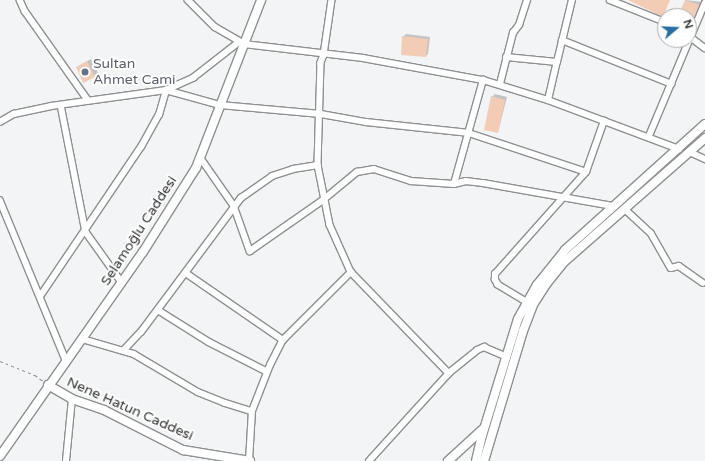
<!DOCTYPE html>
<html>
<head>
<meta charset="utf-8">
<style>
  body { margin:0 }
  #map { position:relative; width:705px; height:461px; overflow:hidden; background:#f2f4f6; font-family:"Varela Round",sans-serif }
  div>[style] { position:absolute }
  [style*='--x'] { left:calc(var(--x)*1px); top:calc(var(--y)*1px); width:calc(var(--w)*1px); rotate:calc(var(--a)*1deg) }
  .shadow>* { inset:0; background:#0003 }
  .building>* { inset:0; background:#f2ccb4 }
  .path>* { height:1px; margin-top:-0.5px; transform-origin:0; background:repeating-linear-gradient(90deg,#929394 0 3px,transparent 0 6px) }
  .roads { filter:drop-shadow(1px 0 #8e9092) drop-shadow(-1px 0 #8e9092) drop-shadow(0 1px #8e9092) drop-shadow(0 -1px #8e9092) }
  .street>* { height:5.5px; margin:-2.75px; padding:0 2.75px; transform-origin:2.75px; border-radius:2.75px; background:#fff }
  .secondary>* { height:8px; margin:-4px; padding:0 4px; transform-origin:4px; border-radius:4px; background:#fff }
  .dots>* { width:11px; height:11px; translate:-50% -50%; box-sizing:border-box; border:2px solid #fff; border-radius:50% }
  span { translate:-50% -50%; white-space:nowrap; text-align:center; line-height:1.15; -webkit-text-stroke:4px #fff; paint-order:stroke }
  .worship-label { font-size:14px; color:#5b616d }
  .left { translate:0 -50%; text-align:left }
  .street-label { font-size:14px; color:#353636 }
  .north { position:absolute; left:657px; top:8px; width:40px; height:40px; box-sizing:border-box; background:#fff; border:1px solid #aeafaf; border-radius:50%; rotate:71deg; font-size:11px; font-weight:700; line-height:16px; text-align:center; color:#353636 }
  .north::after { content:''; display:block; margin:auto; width:14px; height:18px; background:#276fa3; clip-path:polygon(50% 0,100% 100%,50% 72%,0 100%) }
</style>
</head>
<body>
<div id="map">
  <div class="shadow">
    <div style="clip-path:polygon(686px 0,702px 2px,690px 26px,689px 16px,680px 16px)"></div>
    <div style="clip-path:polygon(406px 34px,430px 37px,428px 54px,426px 56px,403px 37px)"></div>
    <div style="clip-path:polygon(91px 59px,98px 73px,94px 76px,77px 67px)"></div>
    <div style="clip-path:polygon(495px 94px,507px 97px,498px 132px,492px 97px)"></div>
  </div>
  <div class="building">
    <div style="clip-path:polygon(628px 0,670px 0,663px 17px)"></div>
    <div style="clip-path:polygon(685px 0,700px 5px,689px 30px,689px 16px,678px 16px)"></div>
    <div style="clip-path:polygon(402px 36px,428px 39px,426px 57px,401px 55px)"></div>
    <div style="clip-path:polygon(87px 61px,95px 77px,83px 83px,76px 67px)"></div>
    <div style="clip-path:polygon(491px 96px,505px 100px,498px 133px,484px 130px)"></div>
  </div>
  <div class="path">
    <div style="--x:0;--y:361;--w:38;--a:22"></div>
    <div style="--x:35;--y:375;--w:10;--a:37"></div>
  </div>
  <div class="roads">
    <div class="street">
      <div style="--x:20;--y:0;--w:12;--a:66"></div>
      <div style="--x:25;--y:11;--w:109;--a:54.7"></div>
      <div style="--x:188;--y:0;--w:38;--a:45"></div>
      <div style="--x:215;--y:27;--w:34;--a:30"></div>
      <div style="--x:244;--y:44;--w:120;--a:6.7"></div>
      <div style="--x:363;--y:58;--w:122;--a:10.4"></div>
      <div style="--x:483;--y:80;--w:68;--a:17.1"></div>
      <div style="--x:548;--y:100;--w:140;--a:20.5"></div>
      <div style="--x:332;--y:0;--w:56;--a:98.3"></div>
      <div style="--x:324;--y:55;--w:9;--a:111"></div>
      <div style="--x:321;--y:63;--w:102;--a:91.7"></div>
      <div style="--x:318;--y:165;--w:61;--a:78.7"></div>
      <div style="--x:330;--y:225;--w:51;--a:65.9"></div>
      <div style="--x:351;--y:272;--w:141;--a:45.9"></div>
      <div style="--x:610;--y:0;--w:59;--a:21.8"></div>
      <div style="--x:689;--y:36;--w:20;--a:37"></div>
      <div style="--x:562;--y:40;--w:118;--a:21.8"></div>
      <div style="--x:506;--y:57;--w:51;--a:5.6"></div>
      <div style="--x:557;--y:62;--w:64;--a:-76.4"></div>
      <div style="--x:500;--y:84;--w:53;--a:-75.7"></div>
      <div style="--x:513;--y:33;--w:10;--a:-53"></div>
      <div style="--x:519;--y:25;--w:26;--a:-72"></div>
      <div style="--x:548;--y:100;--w:39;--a:-77"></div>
      <div style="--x:61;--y:105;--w:129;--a:78.9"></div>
      <div style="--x:86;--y:232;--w:60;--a:54.5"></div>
      <div style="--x:0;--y:122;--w:16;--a:-30"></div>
      <div style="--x:14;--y:114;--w:38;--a:-12"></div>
      <div style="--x:51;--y:106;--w:116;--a:-7.9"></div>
      <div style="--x:166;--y:90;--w:30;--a:-24"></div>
      <div style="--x:193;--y:78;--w:58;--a:-38"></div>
      <div style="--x:649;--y:136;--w:144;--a:-67.2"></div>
      <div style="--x:690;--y:152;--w:17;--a:25"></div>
      <div style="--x:200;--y:157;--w:60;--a:55.2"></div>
      <div style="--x:234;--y:206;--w:48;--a:70.4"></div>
      <div style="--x:250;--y:251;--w:89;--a:-34.9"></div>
      <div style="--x:323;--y:200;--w:44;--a:-39.5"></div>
      <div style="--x:357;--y:172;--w:17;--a:-10"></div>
      <div style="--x:374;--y:169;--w:39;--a:18"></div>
      <div style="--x:411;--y:181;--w:43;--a:4"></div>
      <div style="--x:454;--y:184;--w:108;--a:-74.4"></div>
      <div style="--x:454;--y:184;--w:12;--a:-14"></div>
      <div style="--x:466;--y:181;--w:17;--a:7"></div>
      <div style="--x:483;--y:183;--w:133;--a:10"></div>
      <div style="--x:0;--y:200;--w:173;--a:67.6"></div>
      <div style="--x:625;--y:209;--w:35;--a:43"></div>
      <div style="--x:651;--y:233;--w:40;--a:60.3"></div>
      <div style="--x:671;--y:268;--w:8;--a:-14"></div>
      <div style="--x:679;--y:266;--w:29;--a:35"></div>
      <div style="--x:186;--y:273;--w:118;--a:34.6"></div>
      <div style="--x:41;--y:295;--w:179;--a:-56"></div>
      <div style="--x:141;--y:147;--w:37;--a:-61"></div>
      <div style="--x:159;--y:115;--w:26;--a:-74"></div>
      <div style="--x:166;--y:90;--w:56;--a:15.5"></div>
      <div style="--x:220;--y:105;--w:101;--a:5.1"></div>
      <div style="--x:321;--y:114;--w:46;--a:10.1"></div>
      <div style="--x:366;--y:122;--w:104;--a:6.1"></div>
      <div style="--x:469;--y:133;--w:123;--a:18.4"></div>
      <div style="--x:526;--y:302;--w:33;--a:-149"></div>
      <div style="--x:498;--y:285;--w:6;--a:-121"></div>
      <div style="--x:495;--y:280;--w:6;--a:-90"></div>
      <div style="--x:495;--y:274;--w:137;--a:-48.3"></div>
      <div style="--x:586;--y:172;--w:54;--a:-70.6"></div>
      <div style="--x:158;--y:310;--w:60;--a:32.1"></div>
      <div style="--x:209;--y:342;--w:64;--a:27"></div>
      <div style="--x:82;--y:339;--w:54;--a:16.1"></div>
      <div style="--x:134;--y:354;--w:74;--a:30.7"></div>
      <div style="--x:198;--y:392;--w:29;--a:22"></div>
      <div style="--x:225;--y:403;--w:28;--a:17"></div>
      <div style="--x:123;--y:351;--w:26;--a:-47"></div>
      <div style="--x:141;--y:332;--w:167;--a:-53.3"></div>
      <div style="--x:241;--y:198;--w:38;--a:-35"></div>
      <div style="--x:272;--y:176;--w:22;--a:-18"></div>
      <div style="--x:293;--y:169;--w:25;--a:-9"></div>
      <div style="--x:66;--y:461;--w:62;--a:-84.5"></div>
      <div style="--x:249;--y:461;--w:50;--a:-86.6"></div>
      <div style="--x:252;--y:411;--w:49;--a:-68.6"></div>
      <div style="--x:270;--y:365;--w:28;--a:-63"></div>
      <div style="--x:283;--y:340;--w:96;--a:-45"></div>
      <div style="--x:369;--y:461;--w:119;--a:-47.7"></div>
      <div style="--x:449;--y:373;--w:36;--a:-39"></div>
      <div style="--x:477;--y:350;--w:8;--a:-23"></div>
      <div style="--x:484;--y:347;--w:25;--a:23"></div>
    </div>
    <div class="secondary">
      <div style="--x:48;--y:385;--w:28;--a:30"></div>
      <div style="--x:72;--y:399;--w:34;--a:19"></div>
      <div style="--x:104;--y:410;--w:89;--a:26.9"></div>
      <div style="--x:183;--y:450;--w:68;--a:9.3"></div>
      <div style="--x:0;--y:456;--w:249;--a:-55"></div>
      <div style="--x:143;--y:252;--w:99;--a:-57.8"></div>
      <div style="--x:196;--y:168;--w:180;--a:-68.8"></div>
      <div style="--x:448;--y:461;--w:47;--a:-42.4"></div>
      <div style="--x:476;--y:461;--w:23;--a:-77"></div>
      <div style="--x:481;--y:439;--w:126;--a:-72.9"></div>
      <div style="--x:518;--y:319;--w:39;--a:-61"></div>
      <div style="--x:537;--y:285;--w:45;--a:-51.3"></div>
      <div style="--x:565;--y:250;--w:188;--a:-42"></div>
      <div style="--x:484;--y:461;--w:136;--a:-73.3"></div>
      <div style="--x:523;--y:331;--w:30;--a:-69"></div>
      <div style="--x:534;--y:303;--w:24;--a:-57"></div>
      <div style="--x:547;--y:283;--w:27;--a:-51"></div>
      <div style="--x:564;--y:262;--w:188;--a:-41.3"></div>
    </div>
  </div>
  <div class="dots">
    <div style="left:85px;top:72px;background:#6b7280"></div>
  </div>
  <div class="worship-label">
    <span class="left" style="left:93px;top:72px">Sultan<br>Ahmet Cami</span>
  </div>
  <div class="street-label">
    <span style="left:139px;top:231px;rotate:-57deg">Selamoğlu Caddesi</span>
    <span style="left:130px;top:409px;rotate:24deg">Nene Hatun Caddesi</span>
  </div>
  <div class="north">N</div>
</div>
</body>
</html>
